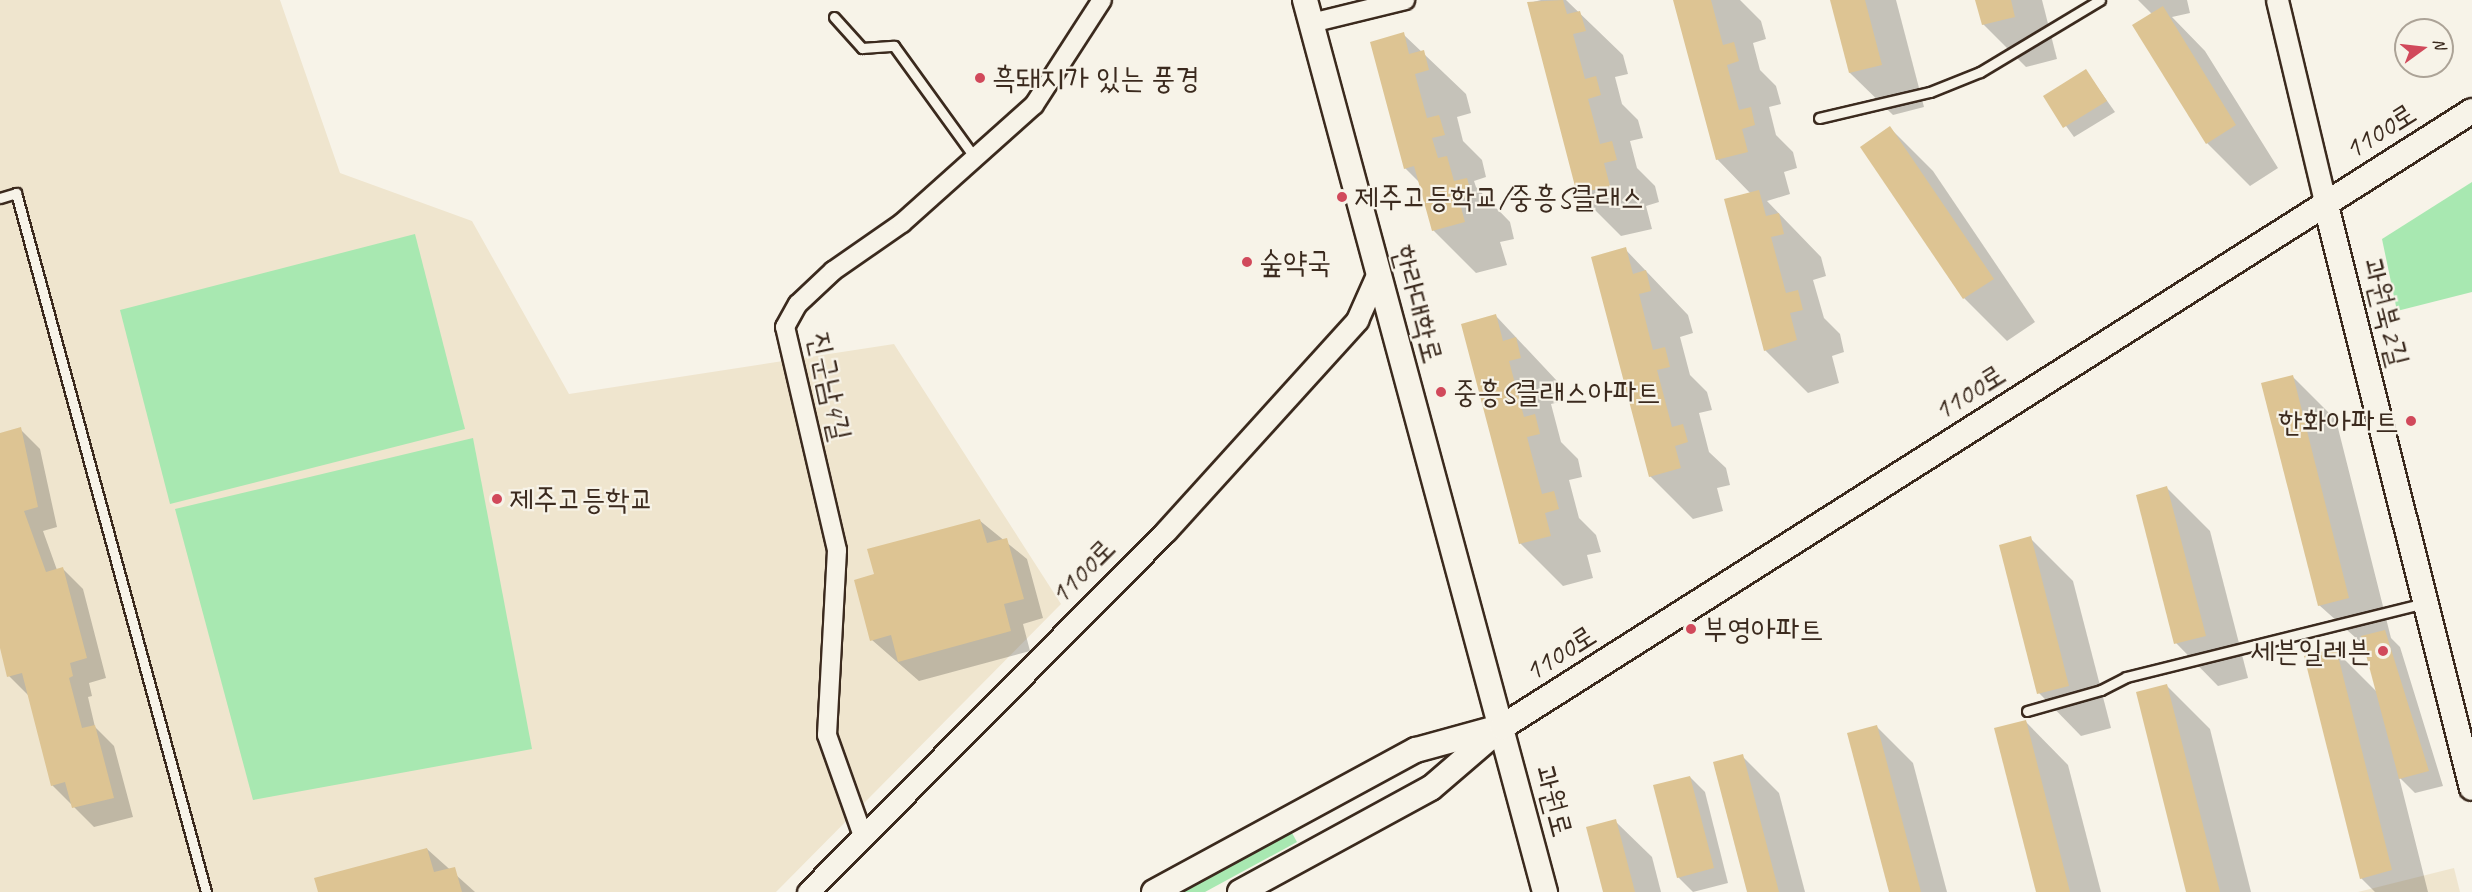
<!DOCTYPE html>
<html>
<head>
<meta charset="utf-8">
<style>
  body { margin:0 }
  #map { position:relative; width:2472px; height:892px; overflow:hidden; background:#f7f3e8; font-family:Caveat,"Poor Story",sans-serif }
  div>[style] { position:absolute }
  [style*='--x'] { left:calc(var(--x)*1px); top:calc(var(--y)*1px); width:calc(var(--w)*1px); rotate:calc(var(--a)*1deg) }
  .built>* { inset:0; background:#efe5ce }
  .green>* { inset:0; background:#a8e8b1 }
  .shadow>* { inset:0; background:#0003 }
  .building>* { inset:0; background:#ddc493 }
  .roads { filter:drop-shadow(2px 0 #3b2a1e) drop-shadow(-2px 0 #3b2a1e) drop-shadow(0 2px #3b2a1e) drop-shadow(0 -2px #3b2a1e) }
  .service>* { height:9px; margin:-4.5px; padding:0 4.5px; transform-origin:4.5px; border-radius:4.5px; background:#f7f3e8 }
  .minor>* { height:18px; margin:-9px; padding:0 9px; transform-origin:9px; border-radius:9px; background:#f7f3e8 }
  .tertiary>* { height:21px; margin:-10.5px; padding:0 10.5px; transform-origin:10.5px; border-radius:10.5px; background:#f7f3e8 }
  .secondary>* { height:24px; margin:-12px; padding:0 12px; transform-origin:12px; border-radius:12px; background:#f7f3e8 }
  .dots>* { width:16px; height:16px; translate:-50% -50%; box-sizing:border-box; border:3px solid #f7f3e8; border-radius:50% }
  span { translate:-50% -50%; white-space:nowrap; text-align:center; line-height:1.15; -webkit-text-stroke:4.5px #f7f3e8; paint-order:stroke }
  .poi-label { font-size:30px; color:#3b2a1e }
  .left { translate:0 -50%; text-align:left }
  .right { translate:-100% -50%; text-align:right }
  .street-label { font-size:30px; color:#3b2a1e }
  .north { position:absolute; left:2394px; top:18px; width:60px; height:60px; box-sizing:border-box; background:#f7f3e8; border:2px solid #aca397; border-radius:50%; rotate:75deg; font-size:16px; font-weight:700; line-height:24px; text-align:center; color:#3b2a1e }
  .north::after { content:''; display:block; margin:auto; width:21px; height:27px; background:#d1495b; clip-path:polygon(50% 0,100% 100%,50% 72%,0 100%) }
</style>
</head>
<body>
<div id="map">
  <div class="built">
    <div style="clip-path:polygon(0 0,280px 0,340px 173px,472px 221px,569px 394px,894px 344px,1061px 604px,776px 892px,0 892px)"></div>
    <div style="clip-path:polygon(2454px 868px,2460px 892px,2358px 892px)"></div>
  </div>
  <div class="green">
    <div style="clip-path:polygon(2472px 182px,2472px 292px,2397px 311px,2382px 239px)"></div>
    <div style="clip-path:polygon(415px 234px,465px 429px,170px 504px,120px 310px)"></div>
    <div style="clip-path:polygon(473px 438px,532px 749px,253px 800px,175px 509px)"></div>
    <div style="clip-path:polygon(1292px 833px,1297px 842px,1205px 892px,1182px 892px)"></div>
  </div>
  <div class="shadow">
    <div style="clip-path:polygon(1541px 0,1566px 0,1623px 55px,1628px 74px,1615px 77px,1622px 104px,1638px 120px,1643px 138px,1630px 141px,1637px 168px,1655px 186px,1659px 202px,1646px 206px,1652px 229px,1621px 236px,1579px 194px,1529px 3px)"></div>
    <div style="clip-path:polygon(1675px 0,1740px 0,1761px 21px,1766px 39px,1753px 43px,1760px 70px,1776px 86px,1781px 104px,1769px 107px,1776px 135px,1793px 152px,1797px 168px,1784px 172px,1790px 194px,1767px 201px,1821px 257px,1826px 276px,1813px 280px,1824px 318px,1840px 334px,1844px 352px,1832px 356px,1839px 383px,1808px 393px,1765px 350px,1751px 194px,1717px 159px)"></div>
    <div style="clip-path:polygon(1832px 0,1896px 0,1924px 107px,1893px 115px,1850px 73px)"></div>
    <div style="clip-path:polygon(1977px 0,2042px 0,2057px 59px,2026px 67px,1983px 24px)"></div>
    <div style="clip-path:polygon(2138px 0,2187px 0,2190px 13px,2172px 17px,2205px 51px,2278px 168px,2250px 186px,2207px 143px,2153px 15px)"></div>
    <div style="clip-path:polygon(1403px 34px,1466px 94px,1471px 113px,1457px 117px,1463px 141px,1482px 160px,1486px 177px,1474px 181px,1476px 187px,1510px 222px,1514px 239px,1500px 242px,1507px 265px,1476px 273px,1433px 230px,1420px 183px,1405px 168px)"></div>
    <div style="clip-path:polygon(2086px 71px,2115px 112px,2074px 137px,2045px 97px)"></div>
    <div style="clip-path:polygon(1890px 128px,1933px 171px,2035px 322px,2007px 341px,1964px 298px,1862px 147px)"></div>
    <div style="clip-path:polygon(1625px 249px,1688px 315px,1693px 333px,1680px 337px,1690px 375px,1707px 392px,1712px 410px,1699px 413px,1709px 452px,1726px 468px,1730px 485px,1717px 488px,1723px 511px,1693px 519px,1650px 476px)"></div>
    <div style="clip-path:polygon(1496px 316px,1558px 382px,1563px 401px,1551px 404px,1561px 442px,1578px 459px,1582px 477px,1569px 480px,1579px 518px,1596px 535px,1601px 552px,1587px 555px,1593px 578px,1563px 586px,1520px 543px)"></div>
    <div style="clip-path:polygon(2293px 377px,2336px 420px,2391px 638px,2400px 647px,2443px 786px,2415px 793px,2399px 777px,2428px 892px,2375px 892px,2361px 878px,2335px 650px,2378px 693px,2366px 647px,2319px 605px)"></div>
    <div style="clip-path:polygon(20px 429px,40px 449px,57px 527px,43px 531px,57px 570px,63px 569px,83px 589px,106px 678px,89px 683px,92px 696px,88px 697px,95px 727px,114px 746px,133px 817px,94px 827px,52px 785px,29px 696px,9px 676px,0 642px,0 434px)"></div>
    <div style="clip-path:polygon(2167px 488px,2210px 531px,2248px 678px,2218px 686px,2176px 643px)"></div>
    <div style="clip-path:polygon(979px 520px,1027px 559px,1043px 618px,1023px 624px,1030px 651px,919px 681px,872px 640px,875px 575px)"></div>
    <div style="clip-path:polygon(2030px 538px,2073px 581px,2111px 728px,2081px 736px,2039px 693px)"></div>
    <div style="clip-path:polygon(2167px 686px,2210px 729px,2251px 892px,2188px 892px)"></div>
    <div style="clip-path:polygon(2026px 722px,2068px 765px,2101px 892px,2037px 892px)"></div>
    <div style="clip-path:polygon(1877px 727px,1913px 763px,1947px 892px,1891px 892px)"></div>
    <div style="clip-path:polygon(1742px 756px,1779px 793px,1805px 892px,1749px 892px)"></div>
    <div style="clip-path:polygon(1690px 777px,1705px 792px,1728px 883px,1693px 892px,1678px 877px)"></div>
    <div style="clip-path:polygon(1615px 821px,1652px 857px,1661px 892px,1605px 892px)"></div>
    <div style="clip-path:polygon(427px 849px,475px 892px,320px 892px)"></div>
  </div>
  <div class="building">
    <div style="clip-path:polygon(1563px 0,1567px 14px,1580px 11px,1586px 31px,1573px 34px,1585px 79px,1596px 76px,1601px 95px,1588px 99px,1600px 144px,1612px 141px,1617px 160px,1604px 163px,1610px 186px,1577px 194px,1527px 2px)"></div>
    <div style="clip-path:polygon(1673px 0,1711px 0,1723px 45px,1734px 42px,1739px 61px,1727px 65px,1739px 110px,1751px 107px,1755px 125px,1742px 129px,1748px 152px,1716px 160px)"></div>
    <div style="clip-path:polygon(1830px 0,1865px 0,1882px 65px,1849px 73px)"></div>
    <div style="clip-path:polygon(1975px 0,2011px 0,2015px 17px,1982px 25px)"></div>
    <div style="clip-path:polygon(2163px 6px,2236px 125px,2206px 144px,2132px 25px)"></div>
    <div style="clip-path:polygon(1404px 32px,1409px 54px,1424px 50px,1429px 70px,1415px 74px,1427px 118px,1439px 115px,1445px 135px,1432px 138px,1438px 158px,1447px 156px,1454px 181px,1467px 178px,1472px 196px,1459px 200px,1465px 222px,1432px 231px,1414px 166px,1404px 169px,1370px 42px)"></div>
    <div style="clip-path:polygon(2086px 69px,2107px 101px,2063px 128px,2043px 96px)"></div>
    <div style="clip-path:polygon(1890px 126px,1994px 279px,1963px 299px,1860px 147px)"></div>
    <div style="clip-path:polygon(1759px 190px,1766px 216px,1779px 213px,1784px 234px,1771px 237px,1786px 293px,1798px 290px,1803px 310px,1790px 313px,1797px 340px,1764px 351px,1724px 199px)"></div>
    <div style="clip-path:polygon(1626px 247px,1633px 274px,1646px 270px,1651px 291px,1639px 294px,1653px 350px,1665px 347px,1670px 367px,1657px 370px,1672px 427px,1683px 424px,1688px 442px,1675px 446px,1681px 468px,1649px 477px,1591px 257px)"></div>
    <div style="clip-path:polygon(1496px 314px,1503px 341px,1516px 337px,1521px 358px,1509px 361px,1524px 417px,1535px 414px,1540px 434px,1527px 437px,1542px 494px,1554px 491px,1559px 509px,1545px 513px,1551px 536px,1519px 544px,1461px 324px)"></div>
    <div style="clip-path:polygon(2293px 375px,2349px 598px,2318px 606px,2261px 383px)"></div>
    <div style="clip-path:polygon(21px 427px,38px 507px,24px 511px,46px 572px,63px 567px,87px 658px,70px 663px,73px 676px,69px 678px,82px 728px,95px 725px,114px 798px,72px 808px,65px 782px,51px 786px,22px 673px,7px 677px,0 648px,0 433px)"></div>
    <div style="clip-path:polygon(2167px 486px,2206px 636px,2174px 644px,2136px 495px)"></div>
    <div style="clip-path:polygon(980px 519px,987px 543px,1007px 538px,1024px 599px,1004px 604px,1011px 631px,898px 662px,891px 635px,870px 641px,854px 580px,874px 574px,867px 549px)"></div>
    <div style="clip-path:polygon(2031px 536px,2069px 686px,2037px 694px,1999px 545px)"></div>
    <div style="clip-path:polygon(2385px 630px,2429px 771px,2399px 779px,2361px 636px)"></div>
    <div style="clip-path:polygon(2336px 648px,2392px 870px,2360px 879px,2304px 656px)"></div>
    <div style="clip-path:polygon(2167px 684px,2220px 892px,2186px 892px,2136px 692px)"></div>
    <div style="clip-path:polygon(2026px 720px,2070px 892px,2036px 892px,1994px 728px)"></div>
    <div style="clip-path:polygon(1877px 725px,1921px 892px,1889px 892px,1847px 733px)"></div>
    <div style="clip-path:polygon(1743px 754px,1779px 892px,1747px 892px,1713px 762px)"></div>
    <div style="clip-path:polygon(1690px 776px,1714px 868px,1677px 878px,1653px 785px)"></div>
    <div style="clip-path:polygon(1616px 819px,1635px 892px,1603px 892px,1586px 827px)"></div>
    <div style="clip-path:polygon(427px 848px,434px 872px,455px 867px,462px 892px,318px 892px,314px 878px)"></div>
  </div>
  <div class="roads">
    <div class="service">
      <div style="--x:834;--y:17;--w:42;--a:47.9"></div>
      <div style="--x:862;--y:48;--w:32;--a:-4"></div>
      <div style="--x:894;--y:46;--w:135;--a:54.1"></div>
      <div style="--x:1819;--y:118;--w:114;--a:-13.2"></div>
      <div style="--x:1930;--y:92;--w:54;--a:-21.8"></div>
      <div style="--x:1980;--y:72;--w:140;--a:-31"></div>
      <div style="--x:0;--y:198;--w:17;--a:-17"></div>
      <div style="--x:16;--y:193;--w:724;--a:74.79"></div>
      <div style="--x:2027;--y:711;--w:77;--a:-15.8"></div>
      <div style="--x:2101;--y:690;--w:28;--a:-27"></div>
      <div style="--x:2126;--y:677;--w:307;--a:-13.9"></div>
    </div>
    <div class="minor">
      <div style="--x:1311;--y:23;--w:97;--a:-13.7"></div>
      <div style="--x:863;--y:836;--w:107;--a:-109.6"></div>
      <div style="--x:827;--y:735;--w:185;--a:-86.9"></div>
      <div style="--x:837;--y:550;--w:229;--a:-103.1"></div>
      <div style="--x:785;--y:327;--w:26;--a:-61"></div>
      <div style="--x:798;--y:304;--w:48;--a:-43.3"></div>
      <div style="--x:833;--y:271;--w:84;--a:-34.8"></div>
      <div style="--x:902;--y:223;--w:177;--a:-41.8"></div>
      <div style="--x:1034;--y:105;--w:125;--a:-57.1"></div>
    </div>
    <div class="tertiary">
      <div style="--x:2277;--y:0;--w:208;--a:76.6"></div>
      <div style="--x:808;--y:892;--w:508;--a:-45.24"></div>
      <div style="--x:1166;--y:531;--w:285;--a:-47.8"></div>
      <div style="--x:1357;--y:320;--w:49;--a:-66"></div>
    </div>
    <div class="secondary">
      <div style="--x:1305;--y:0;--w:924;--a:74.94"></div>
      <div style="--x:2325;--y:202;--w:604;--a:75.92"></div>
      <div style="--x:1154;--y:892;--w:298;--a:-28.5"></div>
      <div style="--x:1416;--y:750;--w:80;--a:-15.3"></div>
      <div style="--x:1240;--y:892;--w:217;--a:-28.6"></div>
      <div style="--x:1431;--y:788;--w:94;--a:-40.7"></div>
      <div style="--x:1502;--y:727;--w:1149;--a:-32.42"></div>
    </div>
  </div>
  <div class="dots">
    <div style="left:980px;top:78px;background:#d1495b"></div>
    <div style="left:1342px;top:197px;background:#d1495b"></div>
    <div style="left:1247px;top:262px;background:#d1495b"></div>
    <div style="left:1441px;top:392px;background:#d1495b"></div>
    <div style="left:2411px;top:421px;background:#d1495b"></div>
    <div style="left:497px;top:499px;background:#d1495b"></div>
    <div style="left:1691px;top:629px;background:#d1495b"></div>
    <div style="left:2383px;top:651px;background:#d1495b"></div>
  </div>
  <div class="poi-label">
    <span class="left" style="left:992px;top:78px">흑돼지가 있는 풍경</span>
    <span class="left" style="left:1354px;top:197px">제주고등학교/중흥S클래스</span>
    <span class="left" style="left:1259px;top:262px">숲약국</span>
    <span class="left" style="left:1453px;top:392px">중흥S클래스아파트</span>
    <span class="right" style="left:2399px;top:421px">한화아파트</span>
    <span class="left" style="left:509px;top:499px">제주고등학교</span>
    <span class="left" style="left:1703px;top:629px">부영아파트</span>
    <span class="right" style="left:2371px;top:651px">세븐일레븐</span>
  </div>
  <div class="street-label">
    <span style="left:2380px;top:131px;rotate:-32deg">1100로</span>
    <span style="left:1418px;top:304px;rotate:75deg">한라대학로</span>
    <span style="left:2386px;top:312px;rotate:76deg">과원북2길</span>
    <span style="left:830px;top:386px;rotate:78deg">진군남4길</span>
    <span style="left:1969px;top:392px;rotate:-32deg">1100로</span>
    <span style="left:1082px;top:571px;rotate:-45deg">1100로</span>
    <span style="left:1560px;top:653px;rotate:-32deg">1100로</span>
    <span style="left:1554px;top:801px;rotate:75deg">과원로</span>
  </div>
  <div class="north">N</div>
</div>
</body>
</html>
